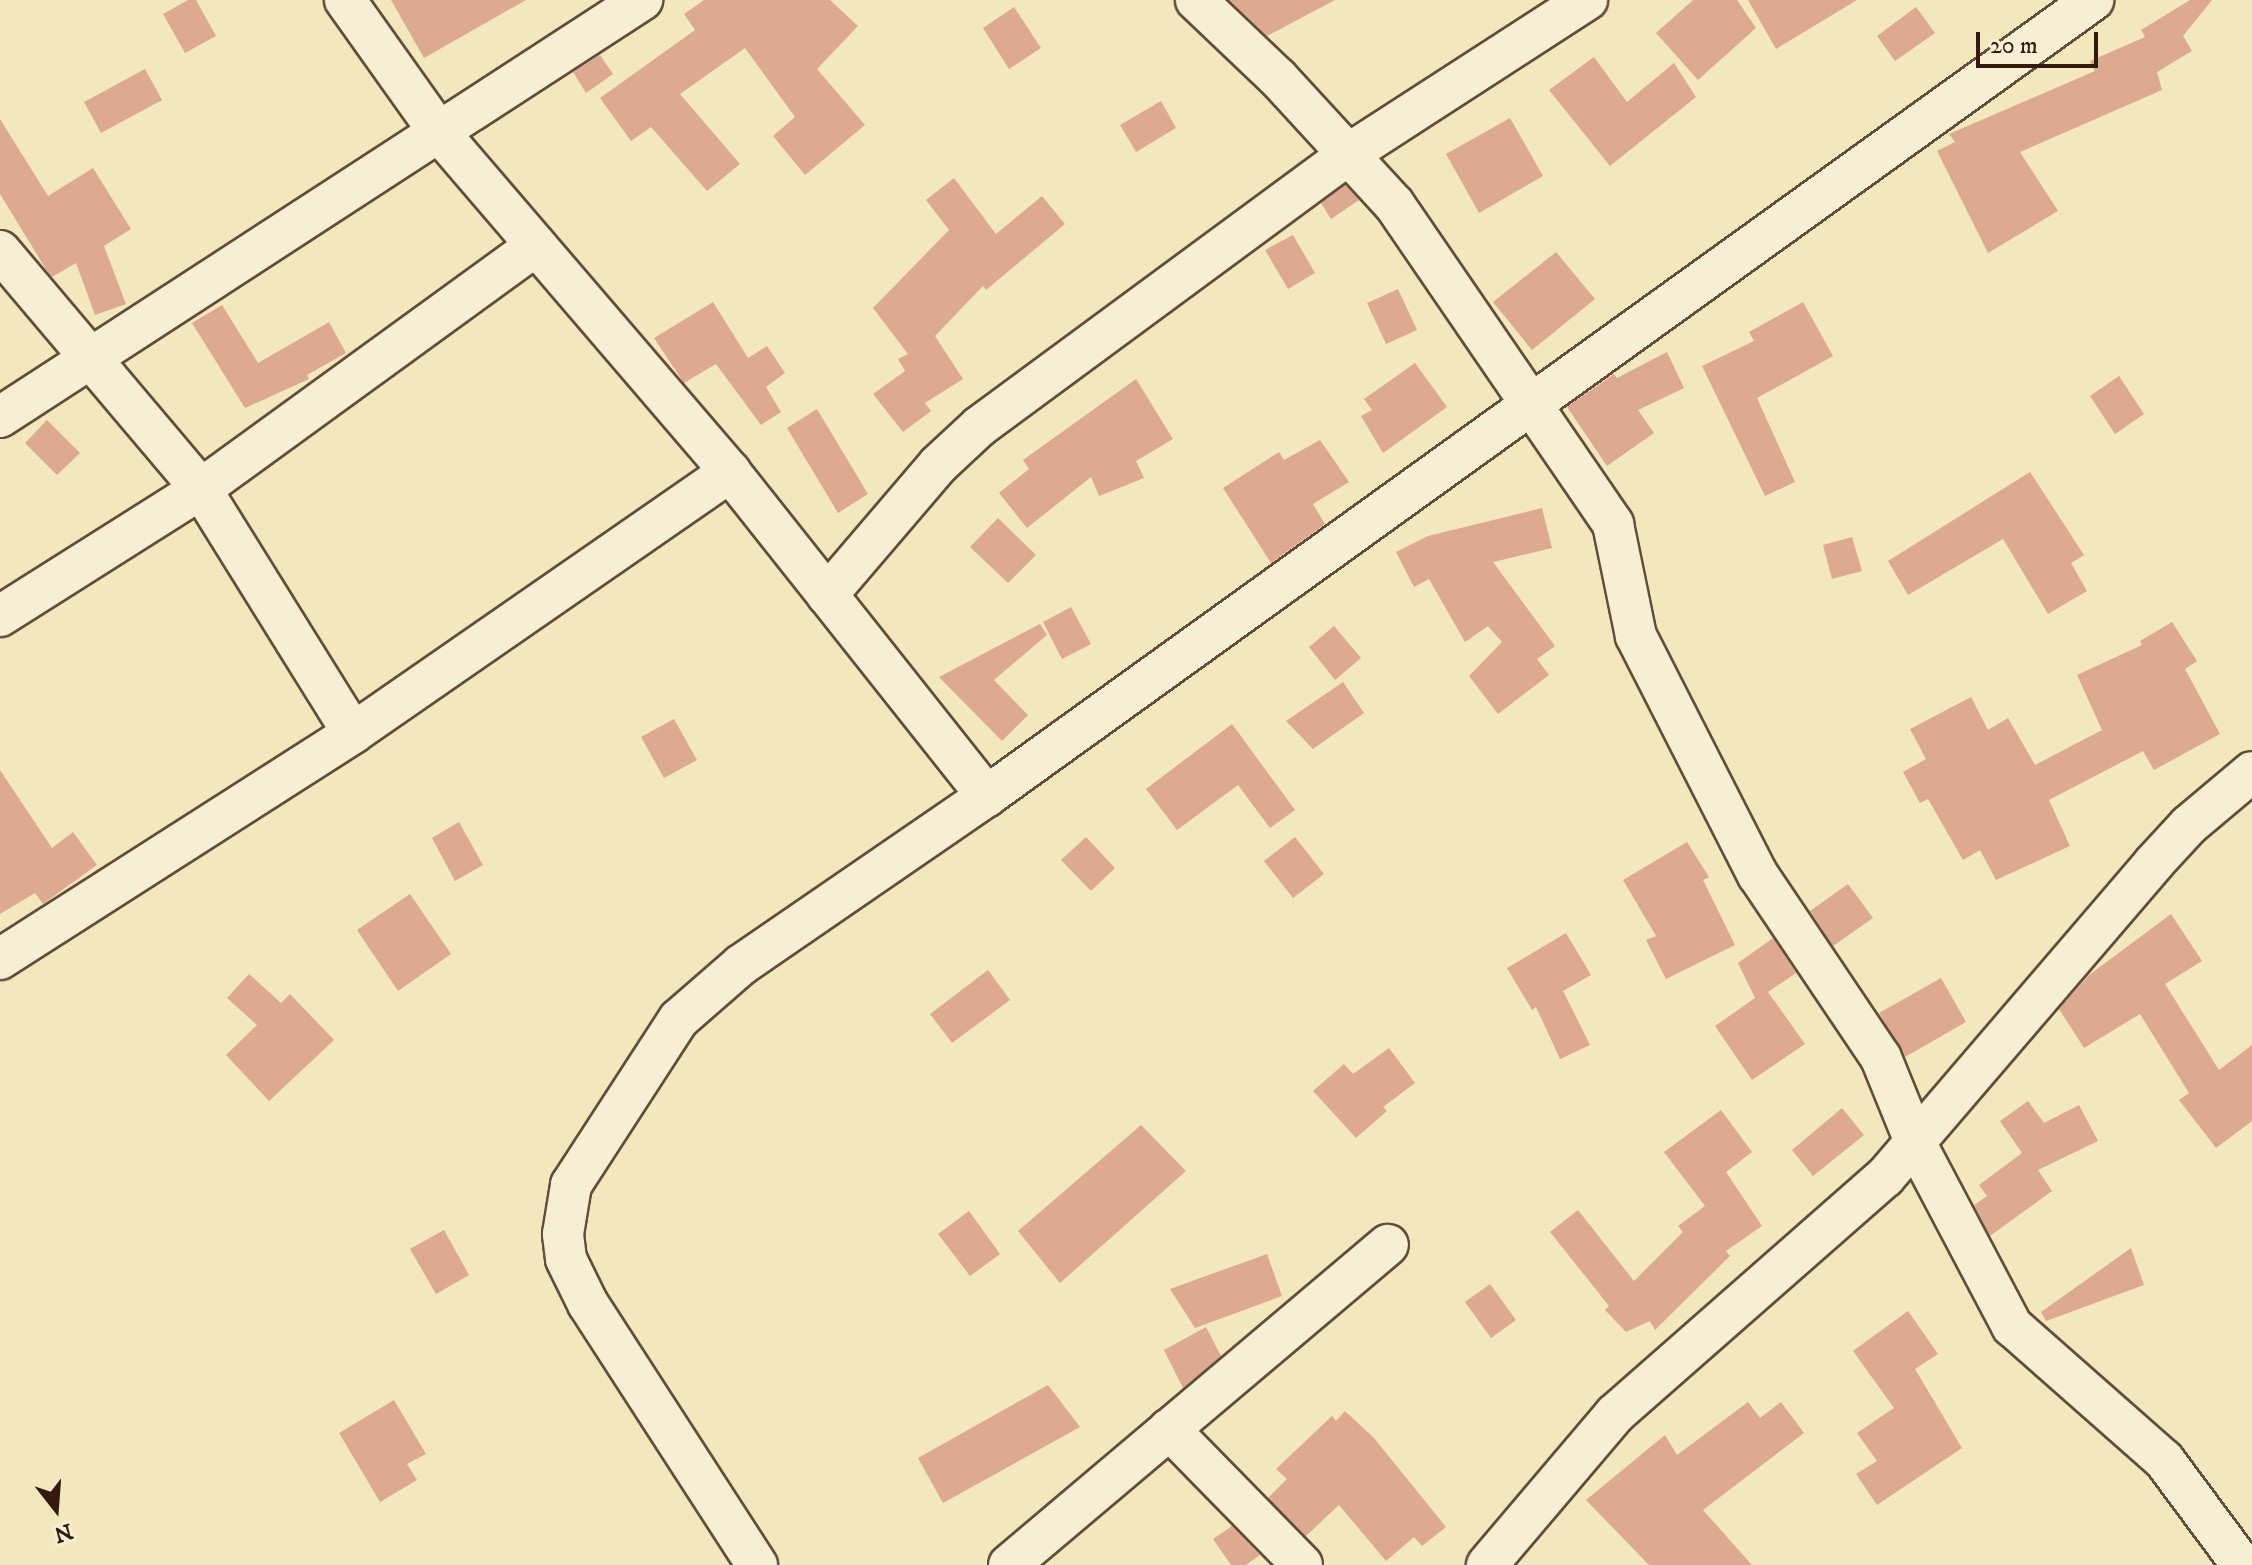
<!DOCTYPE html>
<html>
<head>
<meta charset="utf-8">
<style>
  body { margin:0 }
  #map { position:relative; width:2252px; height:1565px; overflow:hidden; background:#f2e7bd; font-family:"IM FELL DW Pica",serif }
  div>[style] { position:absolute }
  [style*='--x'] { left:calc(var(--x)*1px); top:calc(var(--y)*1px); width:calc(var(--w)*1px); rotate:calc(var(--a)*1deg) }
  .building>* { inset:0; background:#ddaa91 }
  .roads { filter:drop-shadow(2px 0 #634c3a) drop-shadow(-2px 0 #634c3a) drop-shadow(0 2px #634c3a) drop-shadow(0 -2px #634c3a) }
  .street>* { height:40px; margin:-20px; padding:0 20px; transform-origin:20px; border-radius:20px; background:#f7efd4 }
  span { translate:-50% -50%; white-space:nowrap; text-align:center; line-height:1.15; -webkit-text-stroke:7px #f7efd4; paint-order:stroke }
  .north { position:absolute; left:16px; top:1469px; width:80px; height:80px; -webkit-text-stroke:6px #f7efd4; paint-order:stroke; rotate:163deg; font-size:22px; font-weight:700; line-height:32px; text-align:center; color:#33190e }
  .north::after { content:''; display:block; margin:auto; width:28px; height:36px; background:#33190e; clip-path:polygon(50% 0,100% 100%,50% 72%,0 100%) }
  .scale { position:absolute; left:1976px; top:32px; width:122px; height:36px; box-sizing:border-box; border:4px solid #33190e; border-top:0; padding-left:10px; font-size:24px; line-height:28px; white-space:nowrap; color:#33190e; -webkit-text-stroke:6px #f7efd4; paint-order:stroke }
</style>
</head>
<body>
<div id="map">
  <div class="building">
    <div style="clip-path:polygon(188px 0,196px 0,216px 36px,185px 53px,163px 14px)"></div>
    <div style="clip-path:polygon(391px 0,526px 0,424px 58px)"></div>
    <div style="clip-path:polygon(704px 0,830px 0,858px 26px,817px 69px,865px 125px,805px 175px,773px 136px,795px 117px,745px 48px,680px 94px,740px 164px,707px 191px,651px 127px,631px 141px,600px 98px,695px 30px,684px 14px)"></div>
    <div style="clip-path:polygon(1229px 0,1335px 0,1267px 36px)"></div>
    <div style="clip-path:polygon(1693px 0,1737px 0,1756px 28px,1698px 80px,1656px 33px)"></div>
    <div style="clip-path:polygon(1748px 0,1857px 0,1776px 49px)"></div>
    <div style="clip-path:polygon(2190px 0,2212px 0,2183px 36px,2192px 51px,2157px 72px,2162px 90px,2020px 152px,2058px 211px,1988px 253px,1937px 151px,1955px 142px,1949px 134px,2095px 71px,2090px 61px,2145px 37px,2141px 30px)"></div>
    <div style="clip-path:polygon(1014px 7px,1041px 48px,1009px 69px,983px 28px)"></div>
    <div style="clip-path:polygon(1916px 7px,1935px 33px,1895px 61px,1877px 36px)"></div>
    <div style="clip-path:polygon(600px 55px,613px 74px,586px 93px,573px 72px)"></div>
    <div style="clip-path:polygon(1594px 57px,1627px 102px,1674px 63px,1696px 97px,1610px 166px,1549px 90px)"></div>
    <div style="clip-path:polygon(145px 69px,162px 100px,101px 133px,84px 102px)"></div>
    <div style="clip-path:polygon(1161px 101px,1176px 128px,1136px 152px,1120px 125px)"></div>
    <div style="clip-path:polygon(1510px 118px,1543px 176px,1479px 213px,1446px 154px)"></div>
    <div style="clip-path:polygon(0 119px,48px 196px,93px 168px,131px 229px,104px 246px,126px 304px,95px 315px,76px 263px,52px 277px,47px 271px,0 194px)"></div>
    <div style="clip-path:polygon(954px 178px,996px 234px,1042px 196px,1065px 224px,986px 290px,983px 286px,935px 336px,963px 379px,925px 403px,931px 411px,903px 432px,873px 394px,905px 371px,898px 359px,908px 354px,873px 308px,949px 230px,926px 200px)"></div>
    <div style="clip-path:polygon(1345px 185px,1359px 200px,1331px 219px,1321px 203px)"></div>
    <div style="clip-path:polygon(1293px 235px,1315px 273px,1288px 289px,1265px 250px)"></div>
    <div style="clip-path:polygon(1556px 252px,1595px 299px,1532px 350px,1493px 302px)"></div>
    <div style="clip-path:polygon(1398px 289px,1417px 330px,1386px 344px,1367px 303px)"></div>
    <div style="clip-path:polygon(713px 302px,748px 358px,767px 346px,785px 373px,766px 387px,781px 412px,761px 425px,716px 364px,684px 383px,654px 338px)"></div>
    <div style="clip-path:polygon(1803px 302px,1833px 356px,1757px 398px,1795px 482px,1765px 496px,1702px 366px,1754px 341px,1749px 332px)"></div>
    <div style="clip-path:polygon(222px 305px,258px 363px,329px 322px,346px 353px,307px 375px,309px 379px,245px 408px,192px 323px)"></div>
    <div style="clip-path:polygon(1667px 352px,1684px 388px,1638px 410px,1654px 433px,1607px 466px,1567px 407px,1614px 374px,1617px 378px)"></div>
    <div style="clip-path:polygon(1415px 363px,1447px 407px,1383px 453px,1361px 416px,1372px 410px,1364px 399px)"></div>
    <div style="clip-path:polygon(2119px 376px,2144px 414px,2115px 434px,2090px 396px)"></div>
    <div style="clip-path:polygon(1136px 379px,1173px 439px,1136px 461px,1144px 478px,1099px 496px,1091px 477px,1027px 528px,999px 493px,1029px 469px,1023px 460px)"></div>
    <div style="clip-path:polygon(817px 409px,868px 494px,838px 513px,787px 428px)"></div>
    <div style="clip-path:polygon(47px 420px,80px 453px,57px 475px,25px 443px)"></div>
    <div style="clip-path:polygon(1320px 440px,1349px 482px,1313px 504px,1325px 524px,1271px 563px,1223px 488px,1279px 452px,1284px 460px)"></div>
    <div style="clip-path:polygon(2030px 472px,2084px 555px,2071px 563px,2087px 591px,2048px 614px,2003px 539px,1908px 595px,1888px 561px)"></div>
    <div style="clip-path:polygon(1542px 508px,1552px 548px,1493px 562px,1555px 646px,1537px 659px,1549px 675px,1498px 714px,1469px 676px,1502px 642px,1488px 626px,1465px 642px,1429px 579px,1414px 587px,1396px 552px,1428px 536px)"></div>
    <div style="clip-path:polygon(998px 518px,1036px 555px,1008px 583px,970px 547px)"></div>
    <div style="clip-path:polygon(1852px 537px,1862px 571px,1832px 579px,1823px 545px)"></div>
    <div style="clip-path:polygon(1071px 607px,1091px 644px,1062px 659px,1043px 622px)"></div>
    <div style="clip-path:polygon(2172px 622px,2197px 661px,2185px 669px,2220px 734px,2154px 770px,2143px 751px,2049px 800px,2070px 846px,1996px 880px,1980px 850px,1963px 860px,1928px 799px,1920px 803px,1903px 772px,1926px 759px,1910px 729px,1971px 697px,1988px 730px,2008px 718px,2035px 765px,2102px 730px,2077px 675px,2142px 645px,2140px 641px)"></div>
    <div style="clip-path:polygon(1040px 624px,1047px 635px,994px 680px,1028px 715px,1002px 741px,939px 677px)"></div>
    <div style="clip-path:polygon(1334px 626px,1361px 658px,1335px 680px,1309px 647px)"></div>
    <div style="clip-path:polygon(1343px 682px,1364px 713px,1313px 749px,1286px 721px)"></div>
    <div style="clip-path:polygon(674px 719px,697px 760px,664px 778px,641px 737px)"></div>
    <div style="clip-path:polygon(1232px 724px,1295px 810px,1270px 828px,1238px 785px,1177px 830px,1146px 789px)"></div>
    <div style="clip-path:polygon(0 770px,52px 848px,73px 832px,97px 865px,43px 904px,35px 893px,0 914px)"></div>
    <div style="clip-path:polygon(459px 822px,483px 865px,455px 881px,432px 838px)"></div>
    <div style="clip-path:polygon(1086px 837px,1115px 868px,1091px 891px,1061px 860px)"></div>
    <div style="clip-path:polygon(1295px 837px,1324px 874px,1293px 898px,1264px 861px)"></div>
    <div style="clip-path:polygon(1687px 842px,1709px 877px,1703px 880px,1735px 945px,1666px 979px,1646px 940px,1656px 936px,1623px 880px)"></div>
    <div style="clip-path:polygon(1848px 884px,1873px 918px,1833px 946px,1810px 911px)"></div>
    <div style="clip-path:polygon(410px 894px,451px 954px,398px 991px,357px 930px)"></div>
    <div style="clip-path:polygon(2171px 914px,2202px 961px,2165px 984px,2219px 1070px,2252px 1045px,2252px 1121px,2216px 1148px,2179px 1100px,2189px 1093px,2140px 1014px,2084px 1048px,2059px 1009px,2089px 975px)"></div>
    <div style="clip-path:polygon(1566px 933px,1591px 975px,1563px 991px,1590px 1045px,1560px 1059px,1536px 1007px,1532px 1010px,1507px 968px)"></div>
    <div style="clip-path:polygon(1773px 938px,1796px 973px,1768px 992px,1805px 1044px,1752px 1080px,1715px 1026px,1755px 998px,1738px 963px)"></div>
    <div style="clip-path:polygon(988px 970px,1010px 1000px,952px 1043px,930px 1014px)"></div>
    <div style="clip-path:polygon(249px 974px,281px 1003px,290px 994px,334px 1040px,269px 1101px,226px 1055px,257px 1025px,227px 998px)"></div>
    <div style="clip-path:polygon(1941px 978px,1966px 1022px,1905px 1057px,1879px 1013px)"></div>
    <div style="clip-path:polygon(1389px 1048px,1415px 1083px,1383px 1107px,1387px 1111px,1356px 1138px,1313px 1091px,1344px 1064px,1353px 1074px)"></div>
    <div style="clip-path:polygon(2028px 1101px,2044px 1123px,2079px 1105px,2098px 1141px,2038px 1170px,2052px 1191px,1990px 1236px,1974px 1205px,1987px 1196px,1979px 1185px,2022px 1153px,2000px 1121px)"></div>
    <div style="clip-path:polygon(1842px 1108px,1864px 1135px,1813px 1176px,1792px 1150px)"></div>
    <div style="clip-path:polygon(1721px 1110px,1752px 1152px,1726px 1172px,1762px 1226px,1726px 1251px,1730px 1256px,1655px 1330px,1650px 1321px,1626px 1332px,1605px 1310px,1609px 1306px,1550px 1232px,1578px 1210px,1634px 1281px,1683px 1232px,1678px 1226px,1705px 1206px,1664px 1152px)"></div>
    <div style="clip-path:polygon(1141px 1125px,1186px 1171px,1060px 1283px,1018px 1231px)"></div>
    <div style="clip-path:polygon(969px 1211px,1000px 1254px,970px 1276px,938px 1234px)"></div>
    <div style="clip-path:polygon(444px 1230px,469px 1275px,436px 1294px,410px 1249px)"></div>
    <div style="clip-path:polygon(2131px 1248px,2144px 1285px,2046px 1321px,2041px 1312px)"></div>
    <div style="clip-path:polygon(1267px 1254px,1282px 1296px,1195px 1328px,1170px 1289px)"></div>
    <div style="clip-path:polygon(1490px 1284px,1516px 1320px,1491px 1338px,1465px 1302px)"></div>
    <div style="clip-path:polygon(1908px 1311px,1938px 1354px,1915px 1369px,1962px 1448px,1877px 1505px,1856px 1474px,1877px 1461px,1857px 1433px,1894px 1408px,1853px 1351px)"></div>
    <div style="clip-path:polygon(1206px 1327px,1221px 1356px,1183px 1388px,1164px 1350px)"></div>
    <div style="clip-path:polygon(1048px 1385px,1080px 1427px,943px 1503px,918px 1458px)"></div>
    <div style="clip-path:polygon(394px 1400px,426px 1454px,407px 1464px,417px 1480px,380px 1502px,339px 1433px)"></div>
    <div style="clip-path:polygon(1748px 1402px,1760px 1418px,1781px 1402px,1804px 1433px,1703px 1510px,1752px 1565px,1649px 1565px,1586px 1500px,1665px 1435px,1677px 1455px)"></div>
    <div style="clip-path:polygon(1345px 1411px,1374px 1438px,1446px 1527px,1422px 1546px,1414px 1537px,1386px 1561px,1339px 1505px,1306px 1536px,1268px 1498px,1287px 1479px,1276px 1469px,1332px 1416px,1336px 1421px)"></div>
    <div style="clip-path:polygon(1232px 1526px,1260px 1555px,1246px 1565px,1231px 1565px,1213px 1539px)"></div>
  </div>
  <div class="roads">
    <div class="street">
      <div style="--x:345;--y:0;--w:161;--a:54.6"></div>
      <div style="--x:438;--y:131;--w:449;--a:49.4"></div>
      <div style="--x:730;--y:472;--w:414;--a:51.6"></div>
      <div style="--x:1196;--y:0;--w:113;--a:43.6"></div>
      <div style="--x:1278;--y:78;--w:171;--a:47.4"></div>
      <div style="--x:1394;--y:204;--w:388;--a:55.6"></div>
      <div style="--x:1613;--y:524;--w:114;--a:78.4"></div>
      <div style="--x:1636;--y:636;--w:268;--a:63"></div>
      <div style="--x:1758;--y:875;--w:220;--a:56.1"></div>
      <div style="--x:1881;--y:1058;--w:93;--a:67.9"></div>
      <div style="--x:1916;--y:1144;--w:206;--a:62.2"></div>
      <div style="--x:2012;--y:1326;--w:203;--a:41.4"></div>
      <div style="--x:2164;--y:1460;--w:131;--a:53.4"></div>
      <div style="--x:0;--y:251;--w:312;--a:49.8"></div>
      <div style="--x:201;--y:489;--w:287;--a:58.1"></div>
      <div style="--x:0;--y:417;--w:766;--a:-33.01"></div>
      <div style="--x:827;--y:595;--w:171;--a:-49.5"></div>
      <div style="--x:938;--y:465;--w:57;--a:-42.9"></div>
      <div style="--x:980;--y:426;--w:456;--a:-36.4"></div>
      <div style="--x:1347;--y:155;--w:286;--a:-32.9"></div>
      <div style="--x:0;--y:616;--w:238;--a:-32.3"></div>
      <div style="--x:201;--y:489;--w:414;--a:-36"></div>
      <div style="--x:0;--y:959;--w:419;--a:-32.6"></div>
      <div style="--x:353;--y:733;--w:459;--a:-34.7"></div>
      <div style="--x:1169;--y:1429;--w:190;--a:45.6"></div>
      <div style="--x:757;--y:1565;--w:311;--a:-122.9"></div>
      <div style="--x:588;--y:1304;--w:50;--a:-116.1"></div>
      <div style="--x:566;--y:1259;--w:25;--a:-97"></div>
      <div style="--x:563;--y:1234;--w:50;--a:-80.7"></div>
      <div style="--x:571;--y:1185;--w:198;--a:-57"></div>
      <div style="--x:679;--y:1019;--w:82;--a:-41.1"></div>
      <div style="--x:741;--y:965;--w:298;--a:-34.5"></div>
      <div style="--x:987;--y:796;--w:1363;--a:-35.74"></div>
      <div style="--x:1009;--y:1565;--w:496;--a:-40.2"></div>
      <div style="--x:1487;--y:1565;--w:198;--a:-49.7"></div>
      <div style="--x:1615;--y:1414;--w:359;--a:-41.3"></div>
      <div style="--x:1885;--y:1177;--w:412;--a:-49.4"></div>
      <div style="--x:2153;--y:864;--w:53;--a:-47.3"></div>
      <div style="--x:2189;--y:825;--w:82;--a:-40.1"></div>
    </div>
  </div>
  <div class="north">N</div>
  <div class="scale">20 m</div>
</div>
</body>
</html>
